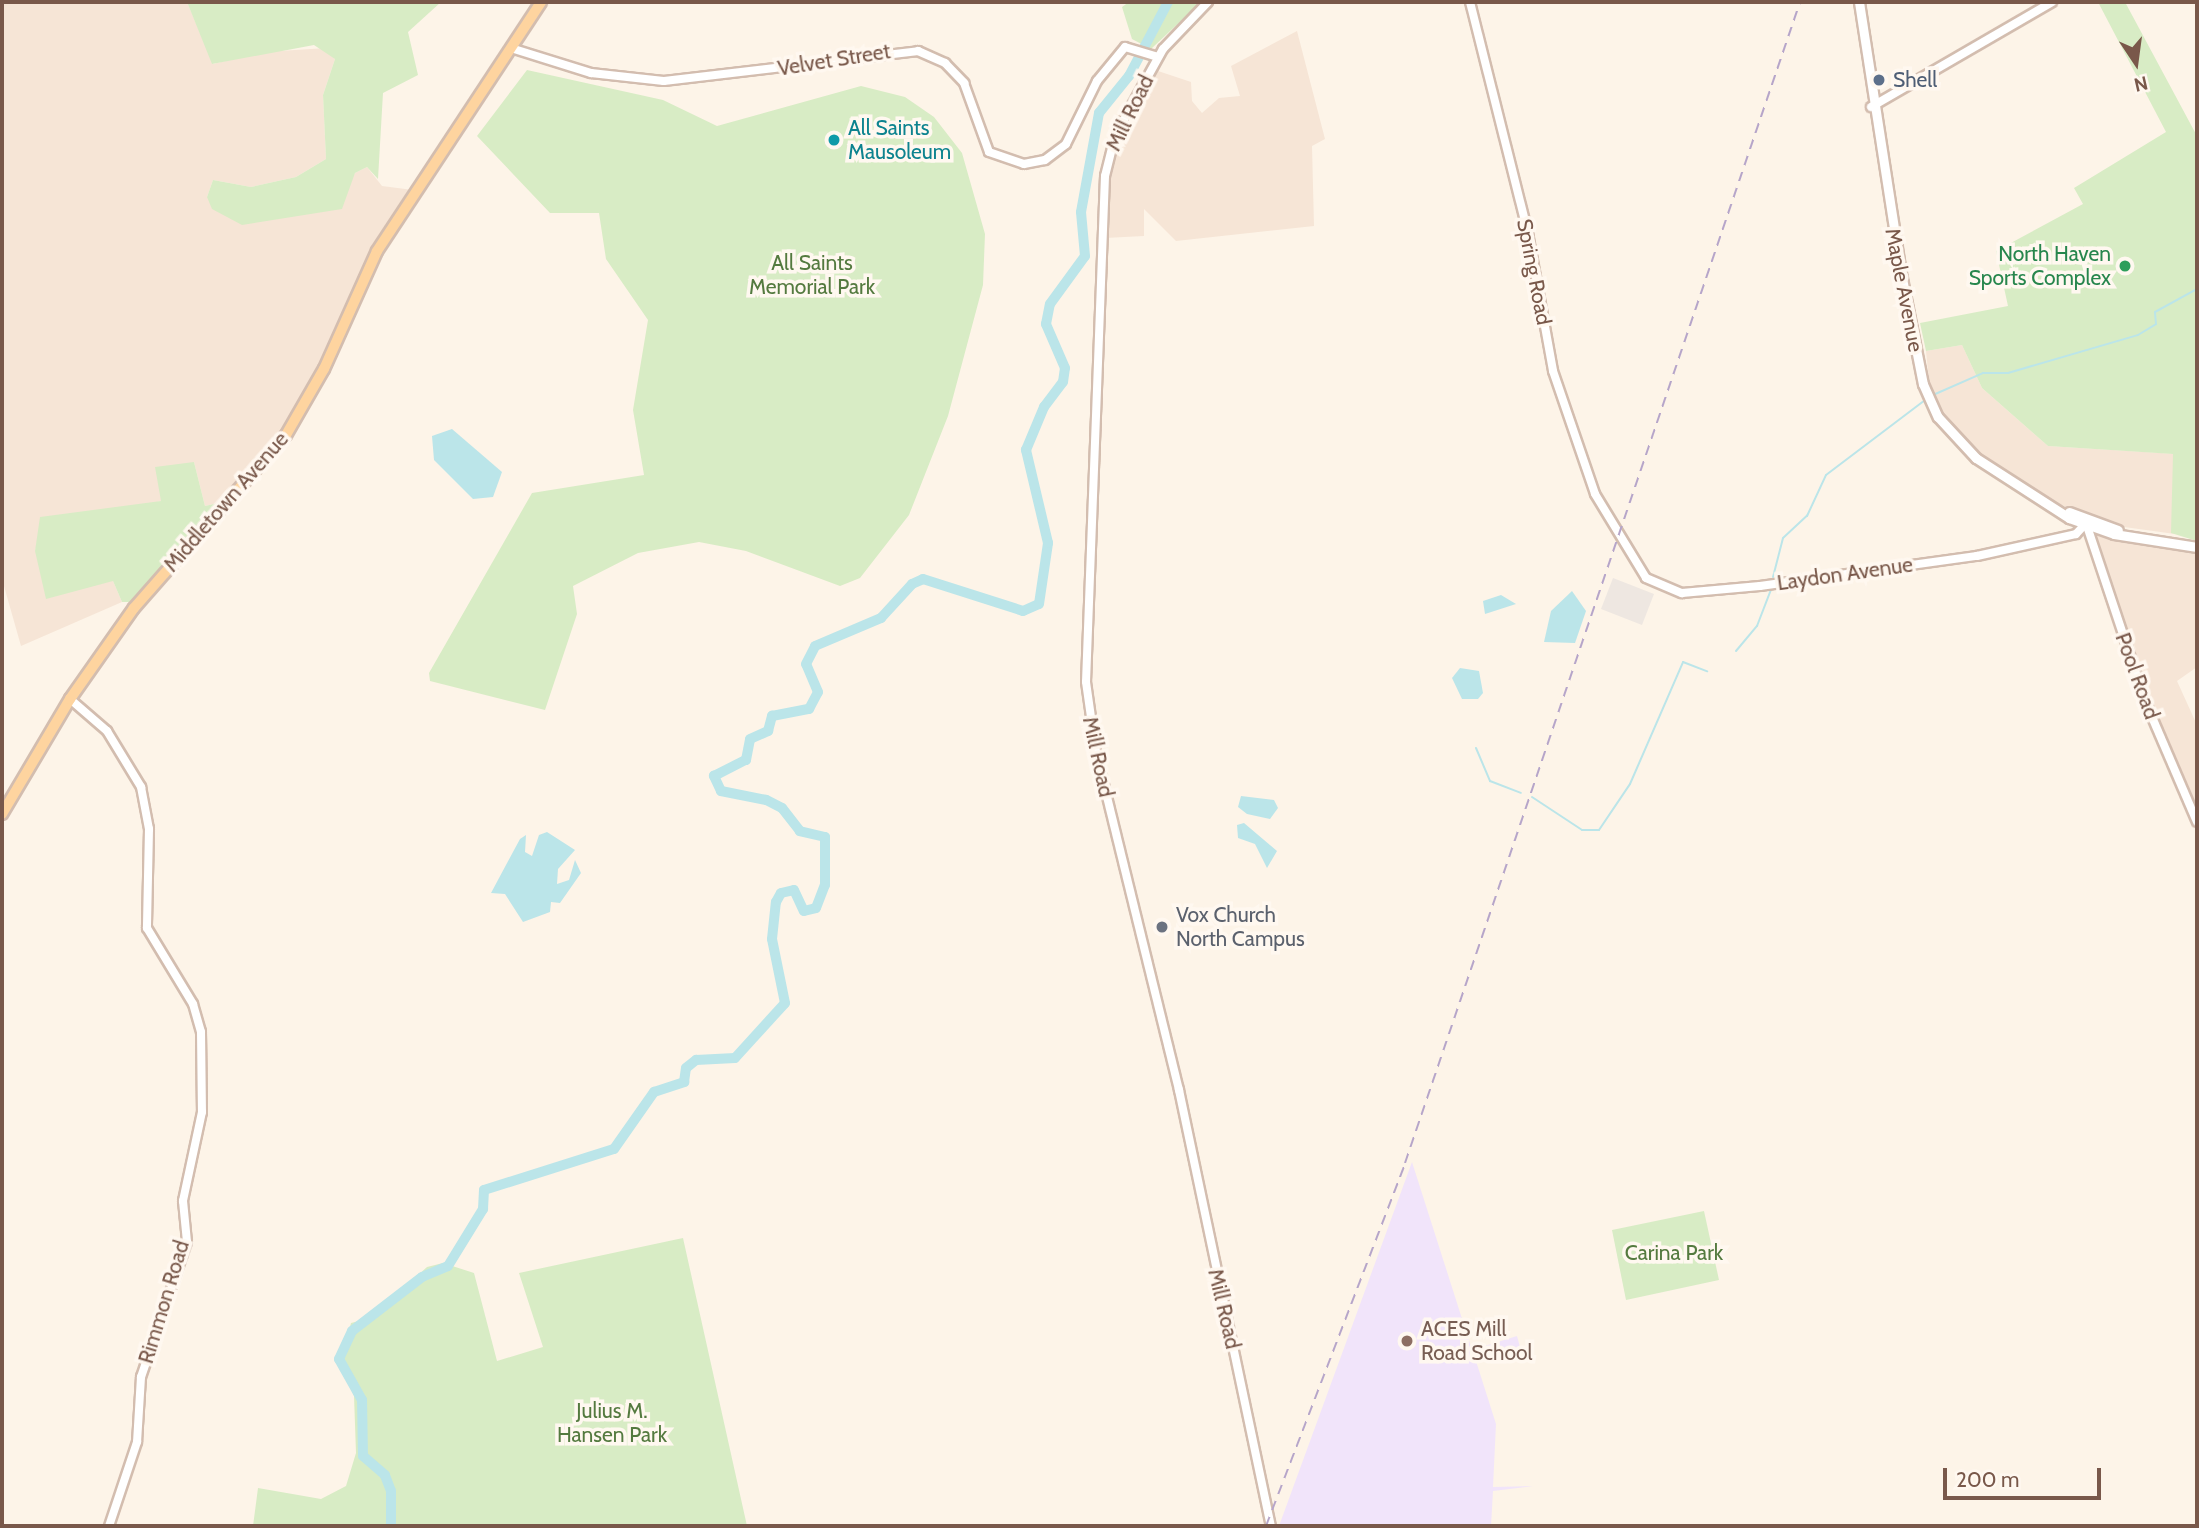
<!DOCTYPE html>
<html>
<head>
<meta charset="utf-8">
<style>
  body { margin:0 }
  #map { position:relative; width:2199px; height:1528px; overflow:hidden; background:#fdf4e8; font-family:Cabin,sans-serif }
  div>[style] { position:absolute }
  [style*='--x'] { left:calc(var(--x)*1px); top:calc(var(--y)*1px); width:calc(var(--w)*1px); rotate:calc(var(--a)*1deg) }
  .residential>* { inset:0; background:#f6e5d6 }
  .industrial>* { inset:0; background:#eee7e1 }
  .education>* { inset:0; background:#f1e4fa }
  .green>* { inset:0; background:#d8ecc5 }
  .water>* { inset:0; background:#bbe5e9 }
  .stream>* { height:2px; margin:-1px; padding:0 1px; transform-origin:1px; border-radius:1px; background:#bbe5e9 }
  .river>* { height:10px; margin:-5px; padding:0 5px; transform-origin:5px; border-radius:5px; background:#bbe5e9 }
  .roads { filter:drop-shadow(2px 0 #d3bdaf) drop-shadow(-2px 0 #d3bdaf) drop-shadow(0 2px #d3bdaf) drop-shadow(0 -2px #d3bdaf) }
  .tertiary>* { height:8px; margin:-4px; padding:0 4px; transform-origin:4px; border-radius:4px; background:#fff }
  .secondary>* { height:9px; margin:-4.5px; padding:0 4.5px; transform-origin:4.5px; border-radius:4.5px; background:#fff }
  .primary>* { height:10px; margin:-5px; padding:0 5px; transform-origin:5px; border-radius:5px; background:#fed49f }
  .rail>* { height:2px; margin-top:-1px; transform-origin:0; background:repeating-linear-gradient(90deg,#b6a5c9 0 10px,transparent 0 17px) }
  .dots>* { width:19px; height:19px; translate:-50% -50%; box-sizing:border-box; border:4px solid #fff8f0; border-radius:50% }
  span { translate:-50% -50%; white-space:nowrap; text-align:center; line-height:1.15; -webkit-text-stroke:7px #fff8f0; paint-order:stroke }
  .street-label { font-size:21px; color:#79584a }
  .service-label { font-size:21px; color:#4e5e75 }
  .left { translate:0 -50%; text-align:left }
  .culture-label { font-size:21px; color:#0d838f }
  .leisure-label { font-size:21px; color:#27864d }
  .right { translate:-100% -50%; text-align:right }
  .park-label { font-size:21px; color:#547a3f }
  .worship-label { font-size:21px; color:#5b616d }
  .education-label { font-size:21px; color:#785e54 }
  .frame { position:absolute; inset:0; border:4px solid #79584a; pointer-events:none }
  .north { position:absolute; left:2101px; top:28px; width:70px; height:70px; -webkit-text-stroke:5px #fff8f0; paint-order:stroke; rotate:167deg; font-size:19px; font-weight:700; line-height:28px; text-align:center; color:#79584a }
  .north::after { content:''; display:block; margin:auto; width:24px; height:32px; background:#79584a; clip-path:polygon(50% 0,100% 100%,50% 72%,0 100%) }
  .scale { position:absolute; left:1943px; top:1468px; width:158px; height:32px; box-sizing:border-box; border:4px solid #79584a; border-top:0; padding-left:9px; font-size:21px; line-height:24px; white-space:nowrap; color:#79584a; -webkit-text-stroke:5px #fff8f0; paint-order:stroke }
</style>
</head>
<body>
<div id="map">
  <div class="residential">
    <div style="clip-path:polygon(2px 2px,187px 2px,213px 64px,263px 52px,327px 48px,335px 59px,323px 95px,326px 159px,296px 177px,251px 187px,213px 180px,207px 197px,345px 191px,355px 173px,367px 167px,382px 186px,413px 190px,292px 420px,218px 503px,205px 506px,194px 462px,161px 501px,41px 532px,35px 551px,113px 581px,122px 602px,21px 646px,2px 579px)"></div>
    <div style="clip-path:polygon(1297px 31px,1325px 139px,1312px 146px,1314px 226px,1176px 241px,1144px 209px,1144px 236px,1105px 238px,1112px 156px,1155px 70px,1191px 82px,1192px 101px,1202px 113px,1219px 98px,1240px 96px,1231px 66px)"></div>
    <div style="clip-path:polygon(1962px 345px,1982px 388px,2048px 446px,2176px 454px,2175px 534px,2117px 526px,2054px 502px,1958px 439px,1930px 391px,1926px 351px)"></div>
    <div style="clip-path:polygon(2094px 534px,2197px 554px,2197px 667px,2177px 681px,2197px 725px,2197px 813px,2109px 595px)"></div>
  </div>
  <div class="industrial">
    <div style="clip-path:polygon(1613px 578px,1654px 594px,1642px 625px,1601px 609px)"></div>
  </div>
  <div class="education">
    <div style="clip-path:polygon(1412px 1162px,1472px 1350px,1517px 1336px,1520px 1347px,1476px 1361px,1496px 1424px,1493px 1487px,1533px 1486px,1493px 1491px,1491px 1526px,1279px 1526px)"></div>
  </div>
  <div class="green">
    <div style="clip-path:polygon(187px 2px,441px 2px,408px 32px,418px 75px,383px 93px,378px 179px,367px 167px,355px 173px,342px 209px,242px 225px,212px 209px,207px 197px,213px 180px,251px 187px,296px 177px,326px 159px,323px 95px,335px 59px,314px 45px,212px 64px)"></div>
    <div style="clip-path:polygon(1129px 2px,1201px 2px,1151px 49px,1132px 39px,1122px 7px)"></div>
    <div style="clip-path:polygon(2098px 2px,2125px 2px,2197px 136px,2197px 541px,2171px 533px,2173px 454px,2048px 446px,1982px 388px,1962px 345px,1926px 351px,1920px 323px,2008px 306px,1996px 251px,2083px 204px,2074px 188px,2166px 132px)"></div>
    <div style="clip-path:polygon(527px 70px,663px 100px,717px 126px,861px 86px,905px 97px,934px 117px,962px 153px,985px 234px,983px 285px,948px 416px,909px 515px,860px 578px,840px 586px,746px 551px,699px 542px,638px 553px,573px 586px,577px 614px,545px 710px,430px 681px,429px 673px,532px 493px,644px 475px,633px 410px,648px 320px,606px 259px,599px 213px,550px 213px,477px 136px)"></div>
    <div style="clip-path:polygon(194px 462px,205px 506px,218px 503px,132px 602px,122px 602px,113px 581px,46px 599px,35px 551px,40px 517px,161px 501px,155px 467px)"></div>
    <div style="clip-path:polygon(1704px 1211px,1719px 1280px,1626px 1300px,1612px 1230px)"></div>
    <div style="clip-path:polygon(683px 1238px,747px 1526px,253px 1526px,258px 1488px,321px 1499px,346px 1486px,356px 1453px,354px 1396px,340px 1365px,351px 1323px,371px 1318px,427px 1267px,443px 1263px,474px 1273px,497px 1361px,543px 1347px,519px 1273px)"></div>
  </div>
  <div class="water">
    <div style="clip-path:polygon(452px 429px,502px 472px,493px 497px,473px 499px,434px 460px,432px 436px)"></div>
    <div style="clip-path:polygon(1572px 591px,1586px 611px,1575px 643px,1544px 642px,1551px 611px)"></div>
    <div style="clip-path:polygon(1501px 595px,1516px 604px,1485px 614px,1483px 601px)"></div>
    <div style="clip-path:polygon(1460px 668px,1479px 671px,1483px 693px,1478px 699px,1462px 699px,1452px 678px)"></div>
    <div style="clip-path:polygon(1241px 796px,1274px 800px,1278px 808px,1270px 819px,1247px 814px,1238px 807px)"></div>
    <div style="clip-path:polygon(1244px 823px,1277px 851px,1267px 868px,1255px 844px,1238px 838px,1237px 825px)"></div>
    <div style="clip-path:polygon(547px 832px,575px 850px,558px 869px,557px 884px,569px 880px,575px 860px,581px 873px,560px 903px,551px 902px,550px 912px,523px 922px,505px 894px,491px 893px,520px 839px,526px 835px,525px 852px,532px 856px,539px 835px)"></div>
  </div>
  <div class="stream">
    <div style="--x:1933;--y:395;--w:55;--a:-23.7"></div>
    <div style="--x:1983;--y:373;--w:25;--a:0"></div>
    <div style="--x:2008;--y:373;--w:135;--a:-16.3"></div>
    <div style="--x:2138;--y:335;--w:21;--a:-31"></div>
    <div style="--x:2156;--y:324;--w:12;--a:-95"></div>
    <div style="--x:2155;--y:312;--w:48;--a:-28.7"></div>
    <div style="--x:1773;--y:577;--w:40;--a:-75.6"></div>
    <div style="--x:1783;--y:538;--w:33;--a:-43"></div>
    <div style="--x:1807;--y:516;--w:45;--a:-65.1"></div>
    <div style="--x:1826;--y:475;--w:123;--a:-37.1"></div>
    <div style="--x:1736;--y:651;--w:33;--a:-50"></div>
    <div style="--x:1757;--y:626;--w:39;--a:-69"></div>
    <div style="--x:1476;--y:748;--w:36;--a:67"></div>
    <div style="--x:1490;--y:781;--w:33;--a:21"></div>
    <div style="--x:1532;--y:797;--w:60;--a:33.4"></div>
    <div style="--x:1582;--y:830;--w:17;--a:0"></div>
    <div style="--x:1599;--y:830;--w:55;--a:-56"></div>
    <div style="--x:1630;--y:784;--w:133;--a:-66.5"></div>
    <div style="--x:1683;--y:662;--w:26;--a:21"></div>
  </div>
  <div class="river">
    <div style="--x:391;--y:1526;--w:35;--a:-90"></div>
    <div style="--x:391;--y:1491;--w:17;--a:-111"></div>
    <div style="--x:385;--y:1475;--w:29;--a:-139"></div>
    <div style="--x:363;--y:1456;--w:56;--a:-91"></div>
    <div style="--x:362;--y:1400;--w:47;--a:-119.3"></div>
    <div style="--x:339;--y:1359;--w:31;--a:-65"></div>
    <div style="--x:352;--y:1331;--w:88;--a:-37.6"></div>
    <div style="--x:422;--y:1277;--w:28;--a:-23"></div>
    <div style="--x:448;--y:1266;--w:67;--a:-58.4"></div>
    <div style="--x:483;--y:1209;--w:19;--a:-87"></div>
    <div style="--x:484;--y:1190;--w:136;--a:-17.5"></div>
    <div style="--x:614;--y:1149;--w:70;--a:-54.9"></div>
    <div style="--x:654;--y:1092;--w:32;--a:-18"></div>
    <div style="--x:684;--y:1082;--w:14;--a:-82"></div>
    <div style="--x:686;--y:1068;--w:13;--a:-39"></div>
    <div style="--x:696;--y:1060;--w:39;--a:-3"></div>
    <div style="--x:735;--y:1058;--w:74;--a:-47.7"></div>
    <div style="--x:785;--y:1003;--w:65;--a:-101.5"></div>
    <div style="--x:772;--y:939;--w:37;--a:-84"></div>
    <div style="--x:776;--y:902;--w:10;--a:-61"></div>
    <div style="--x:781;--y:893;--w:13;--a:-13"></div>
    <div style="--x:794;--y:890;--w:23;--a:65"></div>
    <div style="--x:804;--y:911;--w:12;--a:-14"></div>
    <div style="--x:816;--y:908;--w:25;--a:-69"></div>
    <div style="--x:825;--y:885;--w:48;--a:-90"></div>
    <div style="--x:825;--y:837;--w:26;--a:-167"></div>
    <div style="--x:800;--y:831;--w:29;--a:-128"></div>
    <div style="--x:782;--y:808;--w:18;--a:-153"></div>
    <div style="--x:766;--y:800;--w:46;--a:-168.7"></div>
    <div style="--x:721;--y:791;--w:17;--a:-115"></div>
    <div style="--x:714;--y:776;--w:36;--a:-27"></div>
    <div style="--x:746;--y:760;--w:21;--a:-79"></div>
    <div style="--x:750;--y:739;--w:20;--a:-24"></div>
    <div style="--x:768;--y:731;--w:16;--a:-75"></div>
    <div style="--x:772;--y:716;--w:38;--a:-11"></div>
    <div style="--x:809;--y:709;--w:19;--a:-62"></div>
    <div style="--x:818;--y:692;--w:30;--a:-113"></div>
    <div style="--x:806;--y:664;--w:20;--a:-63"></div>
    <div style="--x:815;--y:646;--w:72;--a:-23"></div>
    <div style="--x:881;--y:618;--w:46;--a:-47.6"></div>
    <div style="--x:912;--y:584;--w:12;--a:-24"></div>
    <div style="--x:923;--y:579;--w:105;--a:17.7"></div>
    <div style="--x:1023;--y:611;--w:17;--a:-24"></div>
    <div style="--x:1039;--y:604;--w:62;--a:-81.6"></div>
    <div style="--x:1048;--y:543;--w:96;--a:-103.3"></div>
    <div style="--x:1026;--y:450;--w:47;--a:-67.3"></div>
    <div style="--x:1044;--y:407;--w:31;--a:-53"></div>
    <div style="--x:1063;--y:382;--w:14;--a:-82"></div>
    <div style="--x:1065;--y:368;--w:48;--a:-113.4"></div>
    <div style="--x:1046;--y:324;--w:20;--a:-79"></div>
    <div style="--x:1050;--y:304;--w:59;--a:-53.9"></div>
    <div style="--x:1085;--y:256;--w:44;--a:-95.2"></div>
    <div style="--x:1081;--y:212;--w:101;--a:-79.7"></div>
    <div style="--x:1099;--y:113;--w:48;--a:-51"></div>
    <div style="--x:1129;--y:76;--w:84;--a:-62.2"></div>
  </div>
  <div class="roads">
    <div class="tertiary">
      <div style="--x:1208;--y:2;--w:65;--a:133.8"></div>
      <div style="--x:1163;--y:49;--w:99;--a:118.9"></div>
      <div style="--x:1115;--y:136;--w:41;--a:104"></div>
      <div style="--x:1105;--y:176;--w:506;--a:92.15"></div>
      <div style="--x:1086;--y:682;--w:71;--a:81.9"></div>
      <div style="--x:1096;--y:752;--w:348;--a:76.2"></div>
      <div style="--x:1179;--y:1090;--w:446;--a:78.1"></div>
      <div style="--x:1470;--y:2;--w:238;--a:75.9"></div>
      <div style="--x:1528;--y:233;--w:140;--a:79.7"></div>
      <div style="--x:1553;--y:371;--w:130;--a:71.1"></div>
      <div style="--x:1595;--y:494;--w:98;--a:58.7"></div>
      <div style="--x:1646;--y:578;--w:39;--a:23"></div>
      <div style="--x:1682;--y:593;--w:78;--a:-5.1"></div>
      <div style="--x:1760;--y:586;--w:219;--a:-7.9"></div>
      <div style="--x:1977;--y:556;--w:101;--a:-12.5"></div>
      <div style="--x:2076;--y:534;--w:19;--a:-47"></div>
      <div style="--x:514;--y:49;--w:81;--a:17.3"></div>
      <div style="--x:591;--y:73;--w:73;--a:6.3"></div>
      <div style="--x:664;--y:81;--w:256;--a:-6.7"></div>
      <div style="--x:918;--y:51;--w:30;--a:24"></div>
      <div style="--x:945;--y:63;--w:28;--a:46"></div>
      <div style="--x:964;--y:83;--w:73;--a:70.1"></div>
      <div style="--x:989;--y:152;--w:37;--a:19"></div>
      <div style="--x:1024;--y:164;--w:21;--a:-11"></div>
      <div style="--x:1045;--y:160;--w:26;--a:-37"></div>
      <div style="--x:1066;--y:144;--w:70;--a:-63.8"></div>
      <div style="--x:1097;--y:81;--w:44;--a:-50.5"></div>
      <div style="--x:1125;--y:47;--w:34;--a:17"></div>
      <div style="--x:1871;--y:107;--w:209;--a:-30.1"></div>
      <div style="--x:2087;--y:526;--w:187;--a:71.6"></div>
      <div style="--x:2146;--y:703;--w:129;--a:66.8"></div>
      <div style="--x:70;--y:699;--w:49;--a:40.9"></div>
      <div style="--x:107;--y:731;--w:66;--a:58.7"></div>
      <div style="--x:141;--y:787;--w:43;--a:79.2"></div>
      <div style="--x:149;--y:829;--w:99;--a:91.2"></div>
      <div style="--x:147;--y:928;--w:89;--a:58.8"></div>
      <div style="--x:193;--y:1004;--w:29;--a:74"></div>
      <div style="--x:201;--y:1032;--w:80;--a:89.3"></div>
      <div style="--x:202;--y:1112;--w:91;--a:102.1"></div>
      <div style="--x:183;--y:1201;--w:41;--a:84.4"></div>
      <div style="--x:187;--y:1242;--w:143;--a:108.8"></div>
      <div style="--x:141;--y:1377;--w:65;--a:93.5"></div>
      <div style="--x:137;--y:1442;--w:89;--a:108.4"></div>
    </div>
    <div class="secondary">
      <div style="--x:1859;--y:2;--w:269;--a:81.2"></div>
      <div style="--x:1900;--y:268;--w:118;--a:78.8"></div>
      <div style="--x:1923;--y:384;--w:36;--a:66"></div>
      <div style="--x:1938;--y:417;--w:56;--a:47.2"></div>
      <div style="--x:1976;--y:458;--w:111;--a:32.8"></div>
      <div style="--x:2069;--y:518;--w:48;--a:19.6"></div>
      <div style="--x:2114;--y:534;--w:84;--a:8.9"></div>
      <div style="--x:2069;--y:512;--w:52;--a:20.2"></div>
    </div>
    <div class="primary">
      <div style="--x:2;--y:814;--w:134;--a:-59.4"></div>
      <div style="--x:70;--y:699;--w:111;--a:-54.9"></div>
      <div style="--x:134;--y:608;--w:230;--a:-48.7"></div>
      <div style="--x:286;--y:435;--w:76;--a:-60.1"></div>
      <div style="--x:324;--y:369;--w:129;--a:-65.8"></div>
      <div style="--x:377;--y:251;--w:298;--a:-56.6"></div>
    </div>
  </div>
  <div class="rail">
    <div style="--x:1266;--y:1526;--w:389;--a:-69"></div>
    <div style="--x:1405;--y:1163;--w:1226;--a:-71.21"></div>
  </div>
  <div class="dots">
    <div style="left:1879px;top:80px;background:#5c6f8a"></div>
    <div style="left:834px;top:140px;background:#0f9aa8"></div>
    <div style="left:2125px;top:266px;background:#2e9e5b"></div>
    <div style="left:1162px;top:927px;background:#6b7280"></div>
    <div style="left:1407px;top:1341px;background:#8d6e63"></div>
  </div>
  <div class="street-label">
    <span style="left:834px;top:60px;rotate:-9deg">Velvet Street</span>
    <span style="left:1130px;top:113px;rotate:-64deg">Mill Road</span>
    <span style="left:1534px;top:272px;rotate:79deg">Spring Road</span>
    <span style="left:1904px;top:290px;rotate:79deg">Maple Avenue</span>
    <span style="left:226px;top:502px;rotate:-49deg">Middletown Avenue</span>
    <span style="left:1845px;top:574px;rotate:-8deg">Laydon Avenue</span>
    <span style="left:2137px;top:676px;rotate:70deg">Pool Road</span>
    <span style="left:1098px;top:757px;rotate:78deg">Mill Road</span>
    <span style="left:164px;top:1302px;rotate:-73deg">Rimmon Road</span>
    <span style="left:1224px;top:1309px;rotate:77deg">Mill Road</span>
  </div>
  <div class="service-label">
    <span class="left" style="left:1893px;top:80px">Shell</span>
  </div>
  <div class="culture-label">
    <span class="left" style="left:848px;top:140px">All Saints<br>Mausoleum</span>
  </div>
  <div class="leisure-label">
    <span class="right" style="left:2111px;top:266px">North Haven<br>Sports Complex</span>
  </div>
  <div class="park-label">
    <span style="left:812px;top:275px">All Saints<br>Memorial Park</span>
    <span style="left:1674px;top:1253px">Carina Park</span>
    <span style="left:612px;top:1423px">Julius M.<br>Hansen Park</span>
  </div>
  <div class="worship-label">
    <span class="left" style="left:1176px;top:927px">Vox Church<br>North Campus</span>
  </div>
  <div class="education-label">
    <span class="left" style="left:1421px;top:1341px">ACES Mill<br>Road School</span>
  </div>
  <div class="frame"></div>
  <div class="north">N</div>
  <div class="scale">200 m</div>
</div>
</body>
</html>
